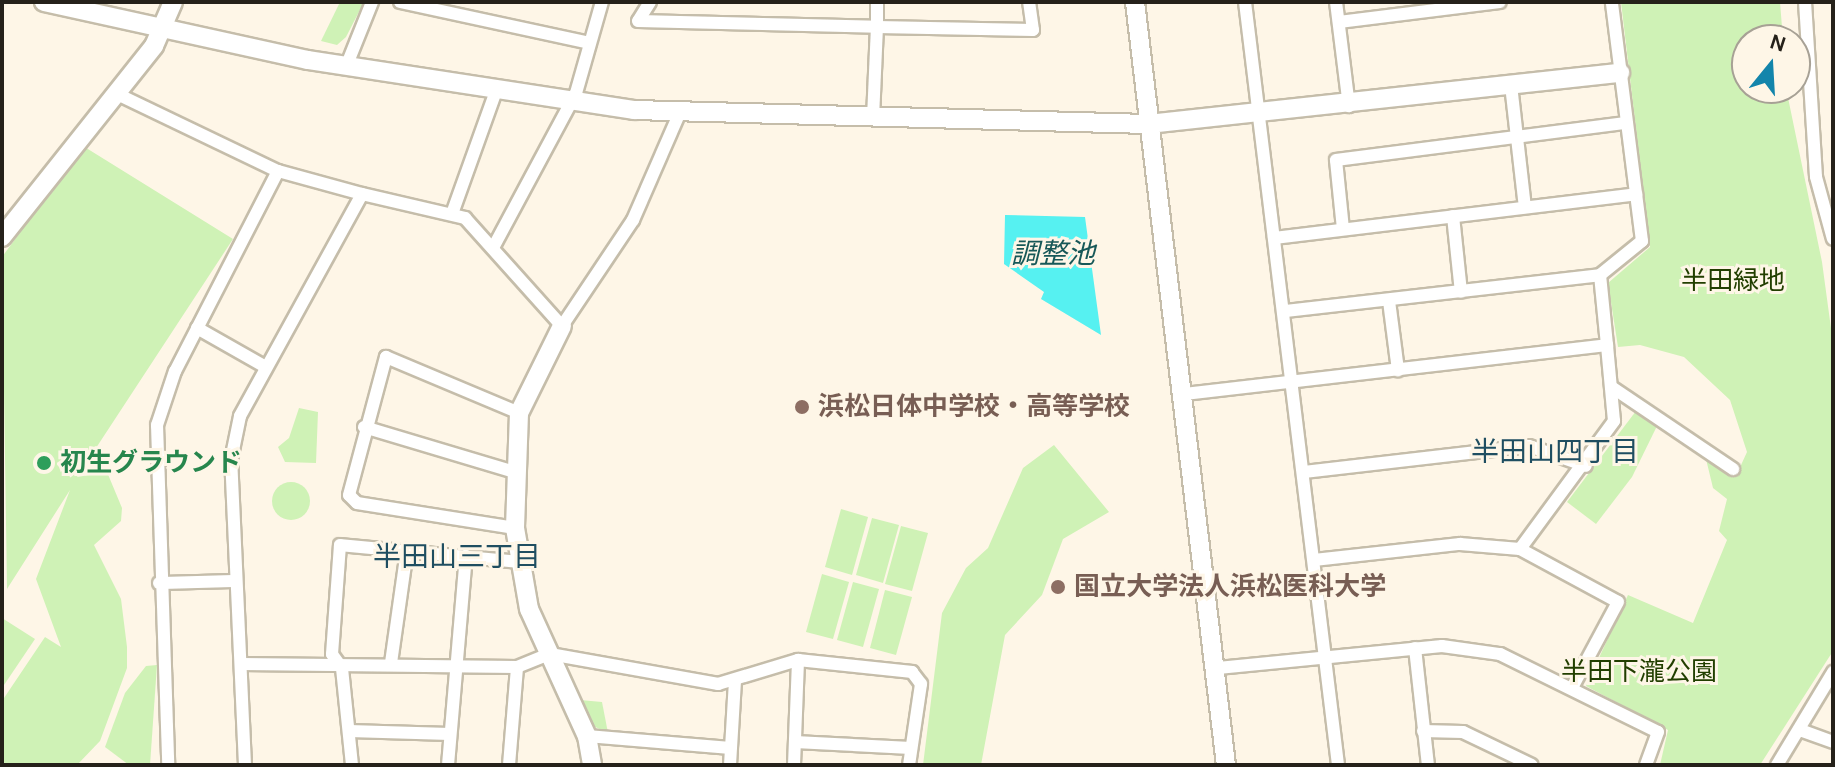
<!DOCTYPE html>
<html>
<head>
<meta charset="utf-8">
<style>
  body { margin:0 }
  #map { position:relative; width:1835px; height:767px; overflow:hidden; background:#fef6e7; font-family:Karla,"Noto Sans JP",sans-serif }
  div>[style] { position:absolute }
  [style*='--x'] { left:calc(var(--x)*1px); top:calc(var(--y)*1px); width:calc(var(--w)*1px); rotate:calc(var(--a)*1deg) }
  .green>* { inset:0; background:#cff2b6 }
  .round { border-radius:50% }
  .water>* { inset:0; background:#56f1f1 }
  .roads { filter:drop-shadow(2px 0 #c5bdaa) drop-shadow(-2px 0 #c5bdaa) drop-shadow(0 2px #c5bdaa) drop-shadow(0 -2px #c5bdaa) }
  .street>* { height:12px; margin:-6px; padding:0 6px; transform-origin:6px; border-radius:6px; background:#fff }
  .secondary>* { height:18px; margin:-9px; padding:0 9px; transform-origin:9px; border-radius:9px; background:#fff }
  .dots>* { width:22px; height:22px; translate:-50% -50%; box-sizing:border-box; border:4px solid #fef6e7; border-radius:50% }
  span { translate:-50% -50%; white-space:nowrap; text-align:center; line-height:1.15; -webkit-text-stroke:6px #fef6e7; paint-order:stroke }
  .park-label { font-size:26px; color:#223f00 }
  .education-label { font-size:26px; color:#785e54; font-weight:700 }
  .left { translate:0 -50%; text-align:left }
  .leisure-label { font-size:26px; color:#27864d; font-weight:700 }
  .water-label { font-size:28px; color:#175858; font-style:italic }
  .neighbourhood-label { font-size:28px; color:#1f4e61 }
  .frame { position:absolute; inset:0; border:4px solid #25211a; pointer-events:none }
  .north { position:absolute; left:1731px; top:24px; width:80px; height:80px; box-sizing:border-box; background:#fef6e7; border:2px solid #a7a195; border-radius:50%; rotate:18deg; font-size:22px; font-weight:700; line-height:32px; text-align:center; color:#25211a }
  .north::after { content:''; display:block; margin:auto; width:28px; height:36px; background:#1385ab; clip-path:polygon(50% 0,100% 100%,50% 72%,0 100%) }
</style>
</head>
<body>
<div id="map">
  <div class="green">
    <div style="clip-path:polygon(340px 2px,364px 2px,346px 37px,337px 45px,321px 41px)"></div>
    <div style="clip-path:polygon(1621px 2px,1780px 2px,1783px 40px,1747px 40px,1747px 88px,1786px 88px,1822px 262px,1833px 343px,1833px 651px,1760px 765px,1660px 765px,1668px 730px,1586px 686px,1628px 595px,1693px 623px,1727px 540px,1719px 531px,1727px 499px,1713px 488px,1706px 459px,1736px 476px,1747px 452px,1730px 400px,1684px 357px,1640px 345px,1618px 347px,1608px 283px,1650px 247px)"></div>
    <div style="clip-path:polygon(83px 146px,233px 239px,77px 477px,107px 472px,122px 508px,121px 521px,94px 545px,121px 599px,127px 647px,127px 668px,100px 741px,77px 765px,2px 765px,2px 701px,45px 637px,61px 647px,36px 579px,70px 490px,7px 589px,2px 257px)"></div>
    <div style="clip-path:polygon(299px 408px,318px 412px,316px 463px,285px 462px,278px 447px,289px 438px)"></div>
    <div style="clip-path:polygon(1636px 411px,1657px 426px,1632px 477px,1596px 524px,1567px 502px)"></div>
    <div style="clip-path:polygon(1054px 445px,1109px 512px,1063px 539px,1042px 595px,1005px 635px,981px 765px,923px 765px,942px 613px,966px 568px,988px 548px,1023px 468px)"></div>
    <div class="round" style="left:272px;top:482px;width:38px;height:38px"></div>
    <div style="clip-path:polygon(841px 509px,868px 517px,852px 575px,825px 567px)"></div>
    <div style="clip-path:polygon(872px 518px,899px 525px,883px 583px,856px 575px)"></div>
    <div style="clip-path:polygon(901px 526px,928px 533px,912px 591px,885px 584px)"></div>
    <div style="clip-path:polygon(822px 574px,849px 582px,833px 639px,806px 632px)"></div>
    <div style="clip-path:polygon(853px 582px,879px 589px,863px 647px,837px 640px)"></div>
    <div style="clip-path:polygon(885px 590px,912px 597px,896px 655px,870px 648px)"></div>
    <div style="clip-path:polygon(2px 618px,35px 639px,2px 688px)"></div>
    <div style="clip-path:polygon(157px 665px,150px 765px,129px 765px,105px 747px,125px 693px,146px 666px)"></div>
    <div style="clip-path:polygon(580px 700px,602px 702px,608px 733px,591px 725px)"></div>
  </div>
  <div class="water">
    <div style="clip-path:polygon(1005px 215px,1085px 217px,1101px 335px,1041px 299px,1044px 292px,1004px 264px)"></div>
  </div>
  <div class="roads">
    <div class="street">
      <div style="--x:400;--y:2;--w:189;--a:12.2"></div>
      <div style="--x:650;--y:2;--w:22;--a:122"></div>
      <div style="--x:638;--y:21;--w:239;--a:1.4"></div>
      <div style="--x:877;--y:27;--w:25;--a:-90"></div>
      <div style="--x:1245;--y:2;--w:769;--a:83.05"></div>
      <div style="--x:1336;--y:2;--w:105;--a:82.9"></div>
      <div style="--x:1805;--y:2;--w:175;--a:86.4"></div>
      <div style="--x:1816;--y:177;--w:64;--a:74.7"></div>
      <div style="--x:1339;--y:22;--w:162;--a:-7.1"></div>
      <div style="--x:348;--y:62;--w:65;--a:-68.2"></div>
      <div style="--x:1511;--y:85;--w:123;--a:83.5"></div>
      <div style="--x:115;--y:93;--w:181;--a:25.6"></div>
      <div style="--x:278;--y:171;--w:225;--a:117.2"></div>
      <div style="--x:175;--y:371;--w:57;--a:108.4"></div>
      <div style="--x:157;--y:425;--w:340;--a:88.1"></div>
      <div style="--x:873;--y:118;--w:91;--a:-87.5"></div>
      <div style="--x:877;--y:27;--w:156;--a:1.1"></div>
      <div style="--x:1033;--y:30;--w:28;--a:-98"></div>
      <div style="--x:362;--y:194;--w:106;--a:13.1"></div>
      <div style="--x:465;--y:218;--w:145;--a:48.1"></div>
      <div style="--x:562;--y:326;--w:128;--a:-56.2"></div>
      <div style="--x:633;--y:220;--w:118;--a:-66.5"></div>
      <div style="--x:453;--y:211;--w:127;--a:-70.3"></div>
      <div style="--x:1453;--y:216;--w:76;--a:84"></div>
      <div style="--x:1343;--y:229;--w:69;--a:-95.8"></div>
      <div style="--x:1336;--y:160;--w:292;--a:-7.3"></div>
      <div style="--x:1274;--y:238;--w:365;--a:-6.9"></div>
      <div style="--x:494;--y:246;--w:174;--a:-61.8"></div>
      <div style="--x:576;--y:93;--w:95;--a:-74.1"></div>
      <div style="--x:1389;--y:301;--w:70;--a:82.6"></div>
      <div style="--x:1285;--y:311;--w:317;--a:-6.5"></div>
      <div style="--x:197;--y:328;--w:77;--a:29.6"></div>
      <div style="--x:1613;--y:388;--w:145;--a:34"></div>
      <div style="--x:1184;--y:394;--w:426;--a:-6.6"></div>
      <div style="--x:1607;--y:345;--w:70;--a:-95.7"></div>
      <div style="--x:1600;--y:275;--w:54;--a:-39"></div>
      <div style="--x:1642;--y:241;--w:241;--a:-97.2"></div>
      <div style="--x:364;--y:427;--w:158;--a:16.6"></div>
      <div style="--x:1304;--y:472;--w:226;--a:-6.6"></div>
      <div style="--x:1529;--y:446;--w:60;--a:19.3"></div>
      <div style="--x:515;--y:528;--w:160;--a:-171"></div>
      <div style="--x:357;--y:503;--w:11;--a:-135"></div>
      <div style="--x:349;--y:495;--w:143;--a:-75"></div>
      <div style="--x:386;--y:357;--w:144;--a:22.8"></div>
      <div style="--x:1520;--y:549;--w:159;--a:-53.7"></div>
      <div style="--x:1614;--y:421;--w:76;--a:-95.3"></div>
      <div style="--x:1314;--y:560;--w:147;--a:-6.3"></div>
      <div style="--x:1460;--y:544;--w:60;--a:4.8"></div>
      <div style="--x:1520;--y:549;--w:111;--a:28.4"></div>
      <div style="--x:1618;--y:602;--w:95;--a:118.2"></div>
      <div style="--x:159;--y:583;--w:77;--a:-1.5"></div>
      <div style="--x:1415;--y:648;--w:118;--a:83.7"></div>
      <div style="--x:391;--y:663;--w:114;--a:-81.9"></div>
      <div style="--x:241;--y:664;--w:276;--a:0.6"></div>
      <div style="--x:517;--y:667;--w:35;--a:-22"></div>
      <div style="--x:550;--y:654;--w:171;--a:10.1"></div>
      <div style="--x:718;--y:684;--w:84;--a:-16.7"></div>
      <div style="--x:798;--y:660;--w:115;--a:6"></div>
      <div style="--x:912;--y:672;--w:15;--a:53"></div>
      <div style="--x:921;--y:684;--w:82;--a:98.4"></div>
      <div style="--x:1218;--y:668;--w:225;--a:-5.6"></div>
      <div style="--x:1442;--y:646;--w:59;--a:7.9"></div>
      <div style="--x:1500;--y:654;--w:176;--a:26.3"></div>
      <div style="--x:1658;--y:732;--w:35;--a:110"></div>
      <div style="--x:1800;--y:730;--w:35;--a:20"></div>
      <div style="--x:349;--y:731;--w:101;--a:1.7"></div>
      <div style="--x:1423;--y:731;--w:40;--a:1.4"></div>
      <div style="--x:1463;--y:732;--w:76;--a:25.6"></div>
      <div style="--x:587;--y:736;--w:144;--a:4.8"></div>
      <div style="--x:795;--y:742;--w:116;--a:3"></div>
      <div style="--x:245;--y:765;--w:305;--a:-92.6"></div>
      <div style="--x:231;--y:460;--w:45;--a:-78.4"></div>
      <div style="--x:240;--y:416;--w:253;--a:-61.2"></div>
      <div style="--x:362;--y:194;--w:87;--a:-164.7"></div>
      <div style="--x:352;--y:765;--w:98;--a:-95.9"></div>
      <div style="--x:342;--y:668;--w:17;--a:-126"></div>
      <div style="--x:332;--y:654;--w:109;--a:-85.8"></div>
      <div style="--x:340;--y:545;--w:180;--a:5.4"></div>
      <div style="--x:448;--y:765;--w:210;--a:-85.1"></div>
      <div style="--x:509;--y:765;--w:98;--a:-85.3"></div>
      <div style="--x:730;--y:765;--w:85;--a:-86.6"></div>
      <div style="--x:794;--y:765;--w:105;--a:-87.8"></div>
      <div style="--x:1777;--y:765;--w:109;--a:-58.9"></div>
    </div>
    <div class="secondary">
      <div style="--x:44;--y:2;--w:270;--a:12.4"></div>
      <div style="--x:308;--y:60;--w:330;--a:8.7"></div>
      <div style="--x:634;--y:110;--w:514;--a:1.56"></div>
      <div style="--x:1148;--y:124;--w:475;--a:-6.2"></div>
      <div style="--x:1135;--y:2;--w:768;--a:83.2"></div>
      <div style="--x:2;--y:237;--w:244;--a:-51.5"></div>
      <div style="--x:154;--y:46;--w:48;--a:-66.6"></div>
      <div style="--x:562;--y:326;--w:97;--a:116.3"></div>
      <div style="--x:519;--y:413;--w:115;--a:92"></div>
      <div style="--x:515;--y:528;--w:82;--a:80.2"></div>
      <div style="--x:529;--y:609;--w:140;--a:65.5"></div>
      <div style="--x:587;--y:736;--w:29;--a:80"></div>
    </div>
  </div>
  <div class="dots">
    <div style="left:802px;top:407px;background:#8d6e63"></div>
    <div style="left:44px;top:463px;background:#2e9e5b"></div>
    <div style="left:1058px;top:587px;background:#8d6e63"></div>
  </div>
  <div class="park-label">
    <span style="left:1733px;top:281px">半田緑地</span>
    <span style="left:1639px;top:672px">半田下瀧公園</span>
  </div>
  <div class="education-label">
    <span class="left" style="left:818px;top:407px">浜松日体中学校・高等学校</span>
    <span class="left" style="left:1074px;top:587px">国立大学法人浜松医科大学</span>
  </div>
  <div class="leisure-label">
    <span class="left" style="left:60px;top:463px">初生グラウンド</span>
  </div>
  <div class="water-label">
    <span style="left:1053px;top:254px">調整池</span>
  </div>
  <div class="neighbourhood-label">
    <span style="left:1555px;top:452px">半田山四丁目</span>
    <span style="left:457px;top:557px">半田山三丁目</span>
  </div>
  <div class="frame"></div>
  <div class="north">N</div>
</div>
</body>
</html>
